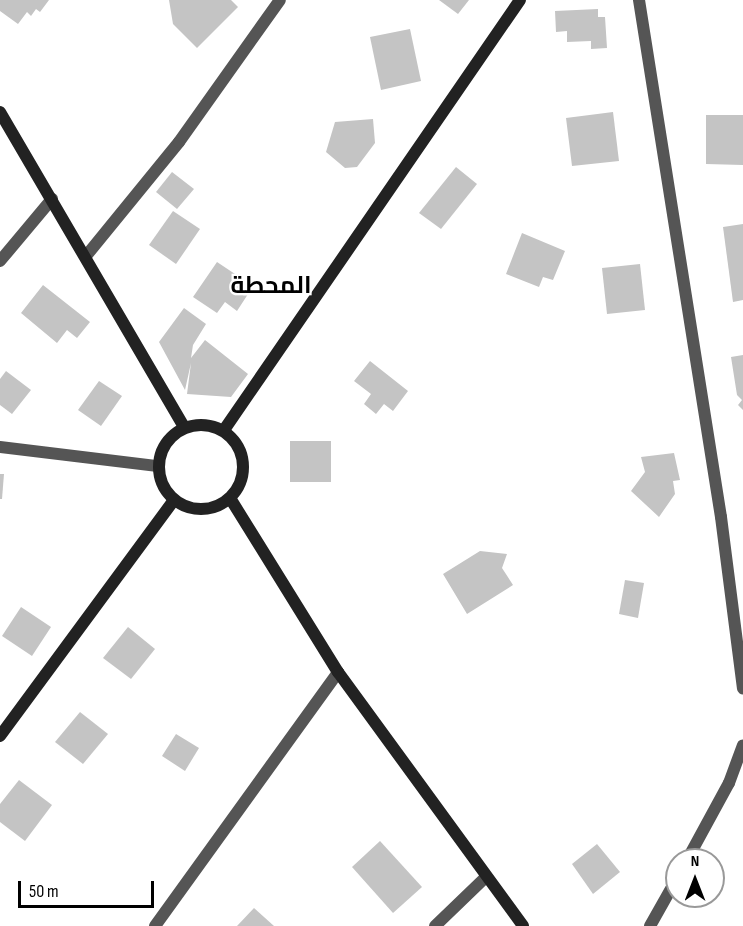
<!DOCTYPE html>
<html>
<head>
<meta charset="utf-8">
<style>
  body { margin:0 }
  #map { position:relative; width:743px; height:926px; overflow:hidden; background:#fff; font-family:"Sofia Sans Condensed",Cairo,sans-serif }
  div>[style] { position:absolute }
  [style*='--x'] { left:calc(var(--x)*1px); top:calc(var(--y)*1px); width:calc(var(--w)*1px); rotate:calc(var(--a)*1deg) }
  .building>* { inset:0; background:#c4c4c4 }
  .street>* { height:12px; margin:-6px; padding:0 6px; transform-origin:6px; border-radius:6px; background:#555 }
  .secondary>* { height:12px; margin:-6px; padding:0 6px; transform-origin:6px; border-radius:6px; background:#222 }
  .secondary>.ring { margin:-6px; padding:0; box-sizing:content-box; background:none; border:12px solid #222; border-radius:50% }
  span { translate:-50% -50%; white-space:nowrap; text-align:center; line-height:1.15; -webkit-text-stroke:4.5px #fff; paint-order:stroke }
  .district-label { font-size:24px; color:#000; font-weight:700 }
  .north { position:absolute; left:665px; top:848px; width:60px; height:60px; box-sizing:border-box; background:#fff; border:2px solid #999; border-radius:50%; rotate:0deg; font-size:16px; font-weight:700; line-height:24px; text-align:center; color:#000 }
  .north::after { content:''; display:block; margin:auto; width:21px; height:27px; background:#000; clip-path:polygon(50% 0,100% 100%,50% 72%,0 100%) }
  .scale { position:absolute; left:18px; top:881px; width:136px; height:27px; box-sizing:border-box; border:3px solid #000; border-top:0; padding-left:8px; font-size:18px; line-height:21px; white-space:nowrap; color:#000; -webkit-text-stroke:4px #fff; paint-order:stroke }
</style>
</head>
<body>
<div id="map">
  <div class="building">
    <div style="clip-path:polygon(0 0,49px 0,40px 12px,36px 9px,31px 16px,27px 12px,18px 24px,0 11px)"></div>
    <div style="clip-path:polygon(169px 0,231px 0,238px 7px,197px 48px,173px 24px)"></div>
    <div style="clip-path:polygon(439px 0,469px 0,458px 14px)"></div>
    <div style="clip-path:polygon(598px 9px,598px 17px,605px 17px,607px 48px,591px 49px,591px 41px,567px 42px,567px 31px,556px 32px,555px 11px)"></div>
    <div style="clip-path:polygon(410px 29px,421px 81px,381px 90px,370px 37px)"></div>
    <div style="clip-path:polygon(613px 112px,619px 161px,572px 166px,566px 118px)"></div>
    <div style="clip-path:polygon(706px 115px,743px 115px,743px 165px,706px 164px)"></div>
    <div style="clip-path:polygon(373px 119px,375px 143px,357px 167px,345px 168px,326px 152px,335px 122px)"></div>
    <div style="clip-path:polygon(456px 167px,477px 184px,441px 229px,419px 213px)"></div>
    <div style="clip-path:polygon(172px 172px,194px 189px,177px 209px,156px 192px)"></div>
    <div style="clip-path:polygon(173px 211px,200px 229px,176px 264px,149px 245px)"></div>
    <div style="clip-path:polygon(743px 224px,743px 300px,733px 302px,723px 227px)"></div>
    <div style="clip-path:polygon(522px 233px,565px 251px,553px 280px,543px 277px,539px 287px,506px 274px)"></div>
    <div style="clip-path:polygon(217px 262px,247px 282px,250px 291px,237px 311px,225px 302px,217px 313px,193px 297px)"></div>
    <div style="clip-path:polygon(640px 264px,645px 310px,607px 314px,602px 268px)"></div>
    <div style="clip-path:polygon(43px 285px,90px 322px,77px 338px,67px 330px,57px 343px,21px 313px)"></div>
    <div style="clip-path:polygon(184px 308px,206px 324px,193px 345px,191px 358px,205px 340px,248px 374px,231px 397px,187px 394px,191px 363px,185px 390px,159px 342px)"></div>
    <div style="clip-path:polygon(743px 355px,743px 410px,738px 405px,742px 400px,737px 395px,731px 357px)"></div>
    <div style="clip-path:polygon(370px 361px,408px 391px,393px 411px,384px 404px,376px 414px,364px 404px,371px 394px,354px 381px)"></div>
    <div style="clip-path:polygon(6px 371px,31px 390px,12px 414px,0 405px,0 379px)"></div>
    <div style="clip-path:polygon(99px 381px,122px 396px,101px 426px,78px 410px)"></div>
    <div style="clip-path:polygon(290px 441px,331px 441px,331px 482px,290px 482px)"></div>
    <div style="clip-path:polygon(674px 453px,680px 480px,673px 481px,675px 494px,659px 517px,631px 491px,645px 472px,641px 457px)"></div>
    <div style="clip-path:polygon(0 474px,4px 474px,2px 499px,0 499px)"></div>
    <div style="clip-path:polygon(480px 551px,507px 554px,502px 568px,513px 585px,467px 614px,443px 574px)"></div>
    <div style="clip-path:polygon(625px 580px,644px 583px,638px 618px,619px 614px)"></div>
    <div style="clip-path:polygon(21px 607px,51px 627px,32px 656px,2px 636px)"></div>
    <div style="clip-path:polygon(128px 627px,155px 649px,131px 679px,103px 658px)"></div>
    <div style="clip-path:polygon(80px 712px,108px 734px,83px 764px,55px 742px)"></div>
    <div style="clip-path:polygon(176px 734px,199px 748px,185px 771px,162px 756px)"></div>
    <div style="clip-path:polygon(19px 780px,52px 805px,25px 841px,0 822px,0 804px)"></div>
    <div style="clip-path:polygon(380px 841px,422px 887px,393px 913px,352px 867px)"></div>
    <div style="clip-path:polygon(597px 844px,620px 872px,593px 894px,572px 864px)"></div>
    <div style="clip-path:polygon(254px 908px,274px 926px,237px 926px)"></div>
  </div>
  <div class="street">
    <div style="--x:639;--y:0;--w:523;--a:80.99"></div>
    <div style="--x:721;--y:517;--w:173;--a:82.7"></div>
    <div style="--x:86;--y:256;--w:147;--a:-50.8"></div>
    <div style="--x:179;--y:142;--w:174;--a:-54.6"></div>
    <div style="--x:0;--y:261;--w:81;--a:-50"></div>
    <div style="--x:0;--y:447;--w:159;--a:6.9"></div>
    <div style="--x:687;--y:860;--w:88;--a:-61.4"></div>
    <div style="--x:729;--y:783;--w:40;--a:-69.8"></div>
    <div style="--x:155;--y:926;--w:313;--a:-54.2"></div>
    <div style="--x:435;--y:926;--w:71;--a:-43.9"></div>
    <div style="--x:650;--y:926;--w:55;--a:-60.6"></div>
  </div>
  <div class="secondary">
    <div style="--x:0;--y:112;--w:365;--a:59.7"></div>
    <div class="ring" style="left:159px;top:425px;width:72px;height:72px"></div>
    <div style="--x:224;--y:430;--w:522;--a:-55.46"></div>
    <div style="--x:230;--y:498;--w:205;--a:58.2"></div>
    <div style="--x:338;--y:672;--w:314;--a:53.9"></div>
    <div style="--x:0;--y:736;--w:293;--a:-53.6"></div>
  </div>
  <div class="district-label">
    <span style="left:271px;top:286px">المحطة</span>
  </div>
  <div class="north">N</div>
  <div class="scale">50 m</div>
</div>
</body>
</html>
